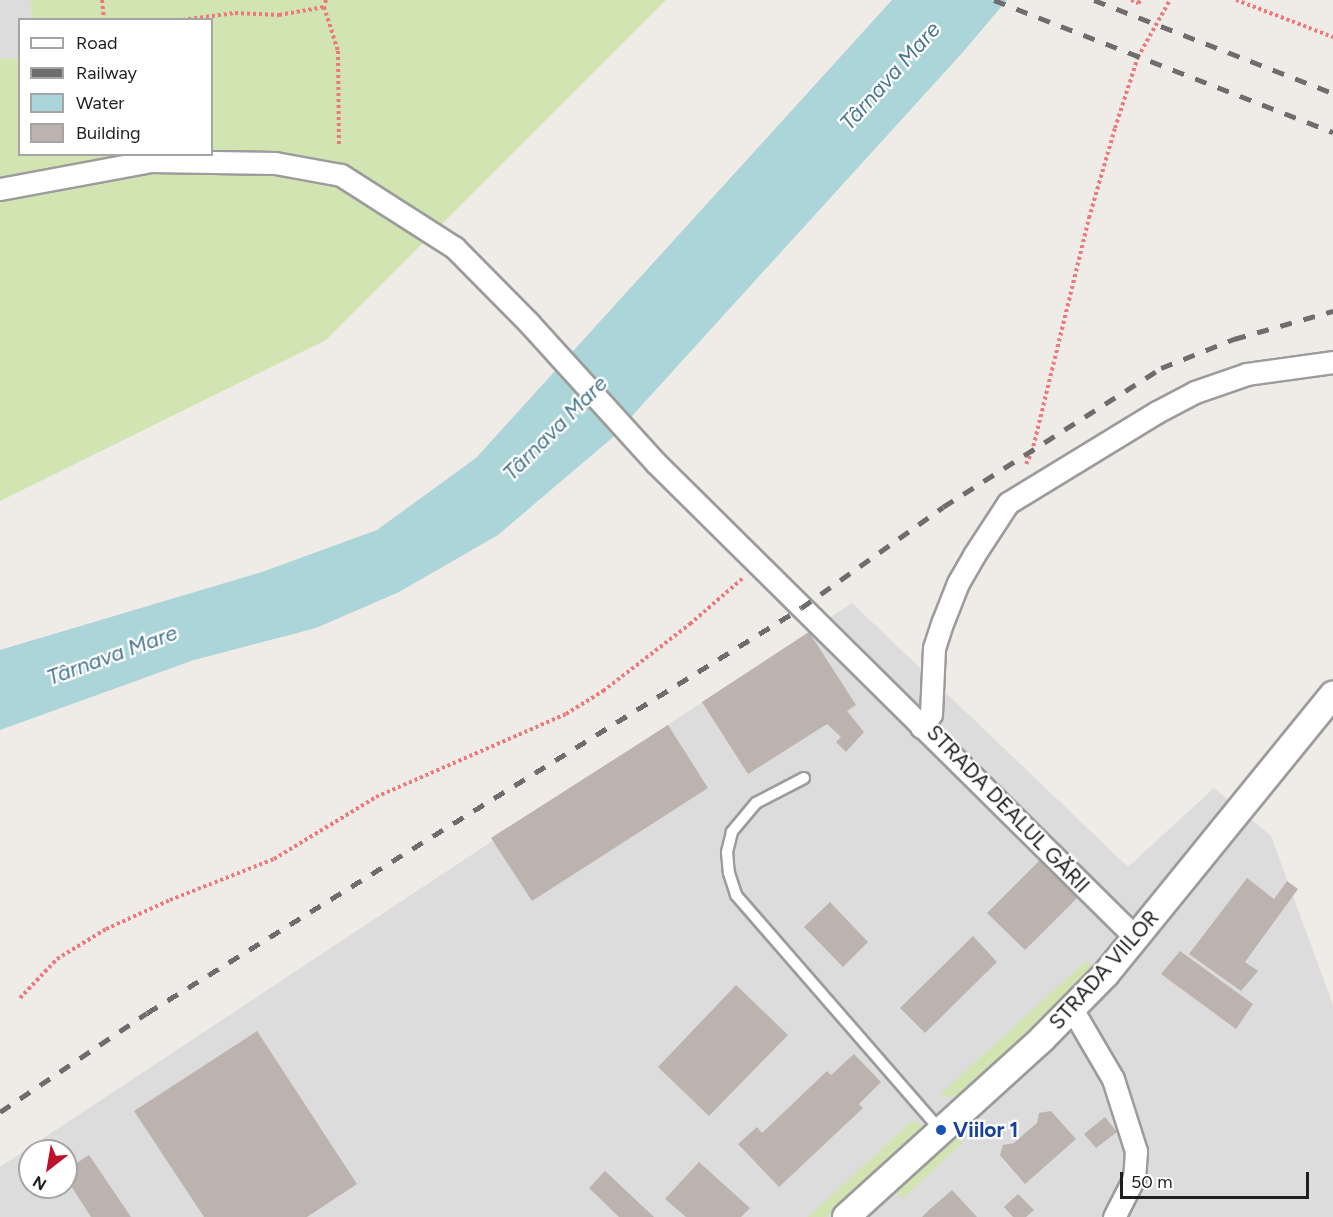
<!DOCTYPE html>
<html>
<head>
<meta charset="utf-8">
<style>
  body { margin:0 }
  #map { position:relative; width:1333px; height:1217px; overflow:hidden; background:#efebe6; font-family:Figtree,sans-serif }
  div>[style] { position:absolute }
  [style*='--x'] { left:calc(var(--x)*1px); top:calc(var(--y)*1px); width:calc(var(--w)*1px); rotate:calc(var(--a)*1deg) }
  .residential>* { inset:0; background:#dddcdc }
  .grass>* { inset:0; background:#d1e4b1 }
  .water>* { inset:0; background:#abd5d8 }
  .building>* { inset:0; background:#bcb3af }
  .path>* { height:4px; margin-top:-2px; transform-origin:0; background:repeating-linear-gradient(90deg,#ed797d 0 3px,transparent 0 6px) }
  .roads { filter:drop-shadow(2px 0 #9c9c9c) drop-shadow(-2px 0 #9c9c9c) drop-shadow(0 2px #9c9c9c) drop-shadow(0 -2px #9c9c9c) }
  .service>* { height:10px; margin:-5px; padding:0 5px; transform-origin:5px; border-radius:5px; background:#fff }
  .minor>* { height:21px; margin:-10.5px; padding:0 10.5px; transform-origin:10.5px; border-radius:10.5px; background:#fff }
  .tertiary>* { height:26px; margin:-13px; padding:0 13px; transform-origin:13px; border-radius:13px; background:#fff }
  .rail>* { height:4.5px; margin-top:-2.25px; transform-origin:0; background:repeating-linear-gradient(90deg,#6d6d6d 0 12px,transparent 0 24px) }
  .dots>* { width:16px; height:16px; translate:-50% -50%; box-sizing:border-box; border:3px solid #fff; border-radius:50% }
  span { translate:-50% -50%; white-space:nowrap; text-align:center; line-height:1.15; -webkit-text-stroke:4.5px #fff; paint-order:stroke }
  .street-label { font-size:21px; color:#1f1f1f }
  .transit-label { font-size:21px; color:#164399; font-weight:700 }
  .left { translate:0 -50%; text-align:left }
  .water-label { font-size:22px; color:#4a7790; font-style:italic }
  .legend { position:absolute; left:18px; top:18px; width:195px; height:138px; box-sizing:border-box; background:#fff; border:2px solid #a5a5a5; margin:0; padding:8px 10px; list-style:none; font-size:18px; color:#1f1f1f }
  .legend li { display:flex; align-items:center; gap:12px; height:30px }
  .legend b { width:30px; border:2px solid #a5a5a5 }
  .north { position:absolute; left:18px; top:1139px; width:60px; height:60px; box-sizing:border-box; background:#fff; border:2px solid #a5a5a5; border-radius:50%; rotate:211deg; font-size:16px; font-weight:700; line-height:24px; text-align:center; color:#1f1f1f }
  .north::after { content:''; display:block; margin:auto; width:21px; height:27px; background:#bc122a; clip-path:polygon(50% 0,100% 100%,50% 72%,0 100%) }
  .scale { position:absolute; left:1120px; top:1172px; width:189px; height:27px; box-sizing:border-box; border:3px solid #1f1f1f; border-top:0; padding-left:8px; font-size:18px; line-height:21px; white-space:nowrap; color:#1f1f1f; -webkit-text-stroke:4px #fff; paint-order:stroke }
</style>
</head>
<body>
<div id="map">
  <div class="residential">
    <div style="clip-path:polygon(0 0,30px 0,32px 19px,20px 20px,19px 58px,0 59px)"></div>
    <div style="clip-path:polygon(evenodd,852px 603px,1128px 867px,1214px 788px,1271px 836px,1333px 1005px,1333px 1217px,0 1217px,0 1167px,852px 603px,30px 1151px,66px 1151px,66px 1187px,30px 1187px,30px 1151px)"></div>
  </div>
  <div class="grass">
    <div style="clip-path:polygon(30px 0,666px 0,326px 340px,0 501px,0 59px,19px 58px,20px 154px,212px 154px,212px 20px,32px 19px)"></div>
    <div style="clip-path:polygon(1086px 961px,1093px 968px,957px 1098px,939px 1095px)"></div>
    <div style="clip-path:polygon(912px 1121px,923px 1126px,916px 1135px,827px 1217px,808px 1217px)"></div>
    <div style="clip-path:polygon(956px 1136px,962px 1143px,902px 1199px,896px 1192px)"></div>
  </div>
  <div class="water">
    <div style="clip-path:polygon(892px 0,1007px 0,963px 52px,612px 438px,498px 535px,399px 592px,316px 628px,194px 660px,0 730px,0 650px,262px 572px,377px 530px,476px 458px)"></div>
  </div>
  <div class="building">
    <div style="clip-path:polygon(809px 632px,856px 705px,847px 711px,864px 732px,846px 752px,836px 742px,841px 737px,827px 724px,748px 774px,702px 702px)"></div>
    <div style="clip-path:polygon(668px 725px,708px 788px,532px 901px,491px 838px)"></div>
    <div style="clip-path:polygon(1044px 856px,1082px 893px,1025px 950px,987px 913px)"></div>
    <div style="clip-path:polygon(1247px 878px,1274px 899px,1287px 881px,1298px 889px,1245px 962px,1258px 971px,1241px 991px,1189px 954px)"></div>
    <div style="clip-path:polygon(830px 902px,868px 942px,843px 967px,804px 927px)"></div>
    <div style="clip-path:polygon(973px 936px,997px 962px,925px 1033px,900px 1008px)"></div>
    <div style="clip-path:polygon(1180px 951px,1253px 1004px,1236px 1029px,1161px 974px)"></div>
    <div style="clip-path:polygon(736px 985px,788px 1035px,709px 1116px,658px 1067px)"></div>
    <div style="clip-path:polygon(257px 1031px,357px 1184px,307px 1217px,204px 1217px,134px 1111px)"></div>
    <div style="clip-path:polygon(854px 1054px,881px 1082px,859px 1104px,863px 1108px,779px 1187px,738px 1144px,757px 1127px,762px 1133px,827px 1071px,831px 1075px)"></div>
    <div style="clip-path:polygon(1051px 1111px,1076px 1139px,1025px 1184px,1000px 1155px,1003px 1145px,1014px 1143px,1025px 1133px,1037px 1123px,1039px 1113px)"></div>
    <div style="clip-path:polygon(1105px 1117px,1117px 1132px,1096px 1148px,1084px 1134px)"></div>
    <div style="clip-path:polygon(89px 1155px,131px 1217px,91px 1217px,66px 1178px,66px 1170px)"></div>
    <div style="clip-path:polygon(699px 1162px,750px 1208px,741px 1217px,686px 1217px,665px 1199px)"></div>
    <div style="clip-path:polygon(605px 1171px,654px 1217px,619px 1217px,589px 1188px)"></div>
    <div style="clip-path:polygon(952px 1190px,977px 1217px,922px 1217px,930px 1209px)"></div>
    <div style="clip-path:polygon(1018px 1194px,1034px 1210px,1026px 1217px,1013px 1217px,1004px 1207px)"></div>
  </div>
  <div class="path">
    <div style="--x:102;--y:0;--w:20;--a:84"></div>
    <div style="--x:326;--y:0;--w:7;--a:106"></div>
    <div style="--x:324;--y:7;--w:46;--a:72.3"></div>
    <div style="--x:338;--y:51;--w:94;--a:89.4"></div>
    <div style="--x:1131;--y:0;--w:8;--a:23"></div>
    <div style="--x:1138;--y:3;--w:5;--a:-37"></div>
    <div style="--x:1236;--y:0;--w:104;--a:20.9"></div>
    <div style="--x:182;--y:20;--w:53;--a:-7.5"></div>
    <div style="--x:235;--y:13;--w:44;--a:2.6"></div>
    <div style="--x:279;--y:15;--w:46;--a:-10.1"></div>
    <div style="--x:1026;--y:464;--w:13;--a:-63"></div>
    <div style="--x:1032;--y:452;--w:241;--a:-76.3"></div>
    <div style="--x:1089;--y:218;--w:94;--a:-73.9"></div>
    <div style="--x:1115;--y:128;--w:75;--a:-72.1"></div>
    <div style="--x:1138;--y:57;--w:65;--a:-60.7"></div>
    <div style="--x:20;--y:998;--w:54;--a:-46.5"></div>
    <div style="--x:57;--y:959;--w:57;--a:-31.5"></div>
    <div style="--x:106;--y:929;--w:70;--a:-24.4"></div>
    <div style="--x:170;--y:900;--w:112;--a:-21.5"></div>
    <div style="--x:274;--y:859;--w:119;--a:-31.3"></div>
    <div style="--x:376;--y:797;--w:207;--a:-23.6"></div>
    <div style="--x:566;--y:714;--w:44;--a:-31.9"></div>
    <div style="--x:603;--y:691;--w:110;--a:-37.6"></div>
    <div style="--x:690;--y:624;--w:69;--a:-40.9"></div>
  </div>
  <div class="roads">
    <div class="service">
      <div style="--x:804;--y:778;--w:54;--a:152.5"></div>
      <div style="--x:756;--y:803;--w:38;--a:130"></div>
      <div style="--x:732;--y:832;--w:21;--a:104"></div>
      <div style="--x:727;--y:852;--w:21;--a:85"></div>
      <div style="--x:729;--y:873;--w:23;--a:72"></div>
      <div style="--x:736;--y:895;--w:311;--a:49"></div>
    </div>
    <div class="minor">
      <div style="--x:0;--y:189;--w:154;--a:-10.5"></div>
      <div style="--x:151;--y:161;--w:124;--a:0.9"></div>
      <div style="--x:275;--y:163;--w:67;--a:10.3"></div>
      <div style="--x:341;--y:175;--w:135;--a:32.6"></div>
      <div style="--x:455;--y:248;--w:105;--a:45.4"></div>
      <div style="--x:529;--y:323;--w:189;--a:47.8"></div>
      <div style="--x:656;--y:463;--w:675;--a:44.7"></div>
      <div style="--x:921;--y:727;--w:16;--a:-52"></div>
      <div style="--x:931;--y:714;--w:66;--a:-87.4"></div>
      <div style="--x:934;--y:648;--w:28;--a:-72"></div>
      <div style="--x:943;--y:621;--w:41;--a:-68.5"></div>
      <div style="--x:958;--y:583;--w:32;--a:-60"></div>
      <div style="--x:974;--y:555;--w:62;--a:-56.8"></div>
      <div style="--x:1008;--y:503;--w:175;--a:-31.4"></div>
      <div style="--x:1157;--y:412;--w:43;--a:-27.8"></div>
      <div style="--x:1195;--y:392;--w:55;--a:-19.1"></div>
      <div style="--x:1247;--y:374;--w:87;--a:-7.9"></div>
      <div style="--x:1072;--y:1009;--w:81;--a:59.6"></div>
      <div style="--x:1113;--y:1079;--w:76;--a:72.3"></div>
      <div style="--x:1136;--y:1151;--w:27;--a:94"></div>
      <div style="--x:1134;--y:1178;--w:44;--a:117.1"></div>
    </div>
    <div class="tertiary">
      <div style="--x:846;--y:1217;--w:265;--a:-42.2"></div>
      <div style="--x:1042;--y:1039;--w:91;--a:-45.4"></div>
      <div style="--x:1106;--y:974;--w:360;--a:-50.9"></div>
    </div>
  </div>
  <div class="rail">
    <div style="--x:994;--y:0;--w:364;--a:21.3"></div>
    <div style="--x:1094;--y:0;--w:256;--a:21.3"></div>
    <div style="--x:0;--y:1112;--w:177;--a:-34"></div>
    <div style="--x:147;--y:1013;--w:769;--a:-31.77"></div>
    <div style="--x:801;--y:608;--w:174;--a:-35.4"></div>
    <div style="--x:943;--y:507;--w:259;--a:-32.5"></div>
    <div style="--x:1161;--y:368;--w:79;--a:-21.7"></div>
    <div style="--x:1234;--y:339;--w:103;--a:-15.8"></div>
  </div>
  <div class="dots">
    <div style="left:941px;top:1130px;background:#1a4fb4"></div>
  </div>
  <div class="street-label">
    <span style="left:1008px;top:809px;rotate:46deg">STRADA DEALUL GĂRII</span>
    <span style="left:1104px;top:970px;rotate:-48deg">STRADA VIILOR</span>
  </div>
  <div class="transit-label">
    <span class="left" style="left:953px;top:1130px">Viilor 1</span>
  </div>
  <div class="water-label">
    <span style="left:890px;top:76px;rotate:-48deg">Târnava Mare</span>
    <span style="left:555px;top:428px;rotate:-45deg">Târnava Mare</span>
    <span style="left:112px;top:655px;rotate:-20deg">Târnava Mare</span>
  </div>
  <ul class="legend">
  <li><b style="height:8px;background:#fff"></b>Road</li>
  <li><b style="height:8px;background:#6d6d6d"></b>Railway</li>
  <li><b style="height:16px;background:#abd5d8"></b>Water</li>
  <li><b style="height:16px;background:#bcb3af"></b>Building</li>
  </ul>
  <div class="north">N</div>
  <div class="scale">50 m</div>
</div>
</body>
</html>
